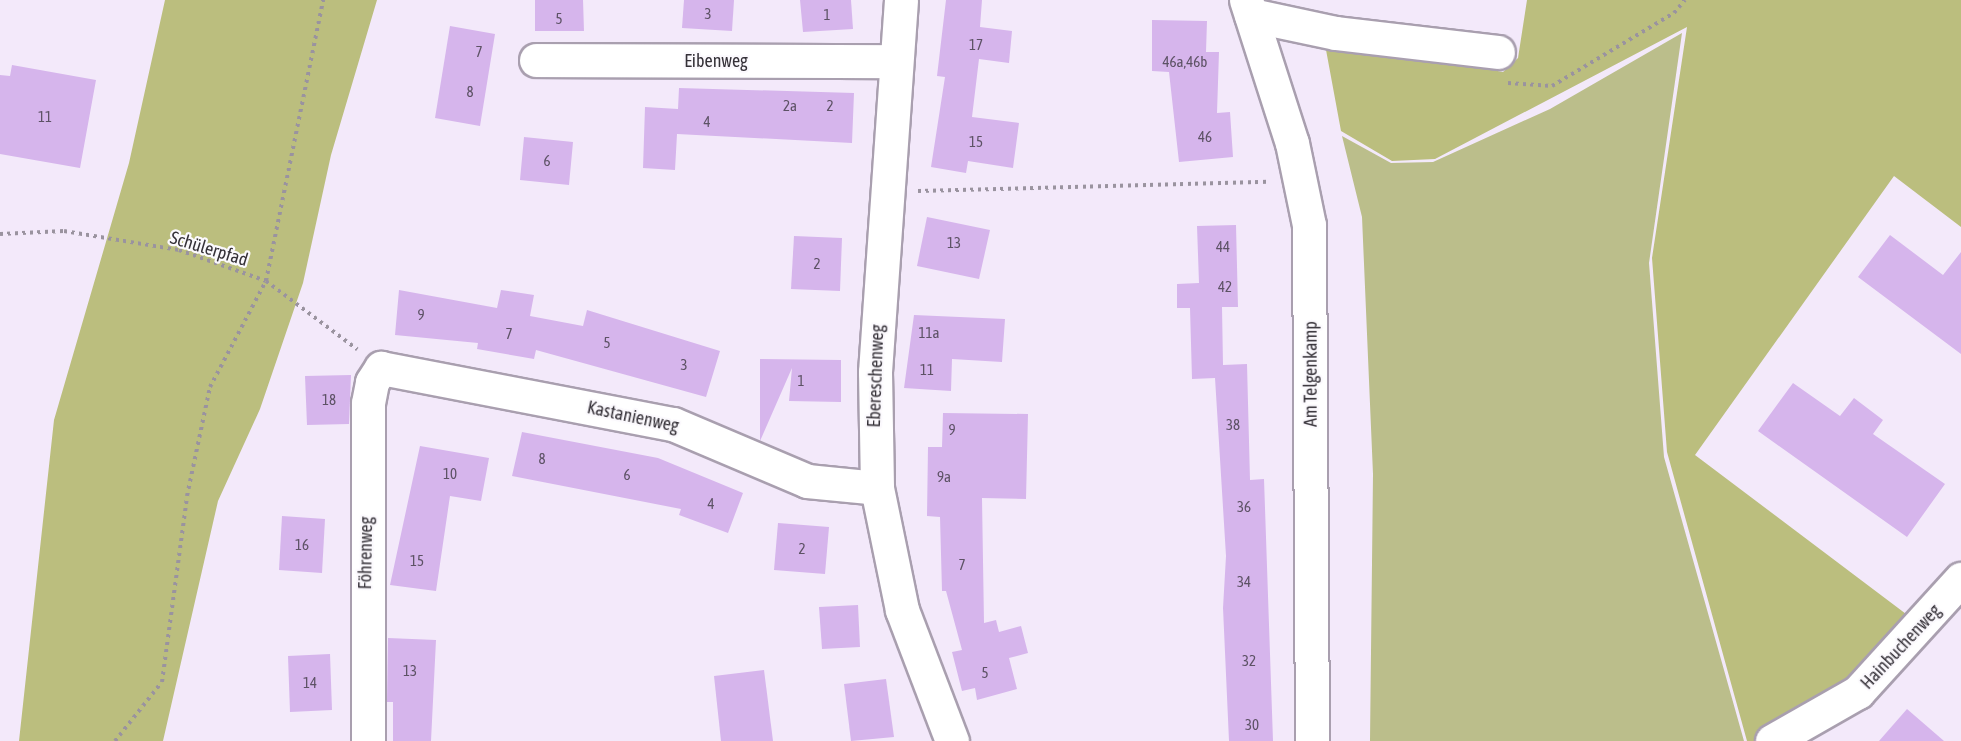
<!DOCTYPE html>
<html>
<head>
<meta charset="utf-8">
<style>
  body { margin:0 }
  #map { position:relative; width:1961px; height:741px; overflow:hidden; background:#f3e9fa; font-family:"Asap Condensed",sans-serif }
  div>[style] { position:absolute }
  [style*='--x'] { left:calc(var(--x)*1px); top:calc(var(--y)*1px); width:calc(var(--w)*1px); rotate:calc(var(--a)*1deg) }
  .green>* { inset:0; background:#bbbe8b }
  .forest>* { inset:0; background:#bbbe7e }
  .building>* { inset:0; background:#d6b5ec }
  .path>* { height:4px; margin-top:-2px; transform-origin:0; background:repeating-linear-gradient(90deg,#9a939f 0 3px,transparent 0 7.5px) }
  .roads { filter:drop-shadow(2px 0 #a99faf) drop-shadow(-2px 0 #a99faf) drop-shadow(0 2px #a99faf) drop-shadow(0 -2px #a99faf) }
  .minor>* { height:33px; margin:-16.5px; padding:0 16.5px; transform-origin:16.5px; border-radius:16.5px; background:#fff }
  span { translate:-50% -50%; white-space:nowrap; text-align:center; line-height:1.15; -webkit-text-stroke:4.5px #fbf9fd; paint-order:stroke }
  .number-label { font-size:15px; color:#5d5265 }
  .number-label span { -webkit-text-stroke-width:0 }
  .street-label { font-size:18px; color:#353138 }
</style>
</head>
<body>
<div id="map">
  <div class="green">
    <div style="clip-path:polygon(1682px 33px,1649px 263px,1664px 457px,1744px 741px,1370px 741px,1373px 474px,1362px 217px,1342px 136px,1391px 163px,1433px 162px,1550px 109px)"></div>
  </div>
  <div class="forest">
    <div style="clip-path:polygon(165px 0,377px 0,331px 155px,303px 283px,260px 409px,218px 501px,163px 741px,19px 741px,54px 420px,129px 163px)"></div>
    <div style="clip-path:polygon(1527px 0,1961px 0,1961px 227px,1894px 176px,1695px 455px,1914px 620px,1856px 680px,1756px 741px,1747px 741px,1667px 452px,1652px 258px,1687px 27px,1435px 159px,1392px 161px,1341px 131px,1324px 39px,1503px 72px,1518px 58px)"></div>
  </div>
  <div class="building">
    <div style="clip-path:polygon(535px 0,583px 0,584px 31px,535px 31px)"></div>
    <div style="clip-path:polygon(684px 0,734px 0,732px 31px,682px 28px)"></div>
    <div style="clip-path:polygon(800px 0,851px 0,853px 29px,803px 32px)"></div>
    <div style="clip-path:polygon(946px 0,982px 0,980px 27px,1012px 31px,1009px 63px,979px 59px,972px 117px,1019px 123px,1013px 168px,968px 161px,966px 173px,931px 167px,945px 77px,937px 76px)"></div>
    <div style="clip-path:polygon(1152px 20px,1207px 21px,1206px 52px,1219px 52px,1217px 113px,1230px 112px,1233px 157px,1179px 162px,1169px 72px,1152px 71px)"></div>
    <div style="clip-path:polygon(450px 26px,495px 34px,480px 126px,435px 118px)"></div>
    <div style="clip-path:polygon(12px 65px,96px 80px,80px 168px,0 154px,0 75px,10px 76px)"></div>
    <div style="clip-path:polygon(679px 88px,854px 93px,852px 143px,677px 134px,675px 170px,643px 168px,645px 107px,678px 109px)"></div>
    <div style="clip-path:polygon(524px 137px,573px 142px,569px 185px,520px 180px)"></div>
    <div style="clip-path:polygon(927px 217px,990px 230px,979px 279px,917px 266px)"></div>
    <div style="clip-path:polygon(1236px 225px,1238px 307px,1222px 307px,1223px 365px,1247px 364px,1250px 480px,1264px 479px,1273px 741px,1229px 741px,1223px 608px,1226px 556px,1215px 378px,1192px 379px,1190px 308px,1177px 308px,1177px 284px,1199px 283px,1197px 226px)"></div>
    <div style="clip-path:polygon(1890px 235px,1943px 275px,1961px 252px,1961px 354px,1858px 277px)"></div>
    <div style="clip-path:polygon(794px 236px,842px 238px,840px 291px,791px 289px)"></div>
    <div style="clip-path:polygon(399px 290px,497px 308px,501px 290px,534px 295px,530px 316px,583px 326px,587px 310px,720px 351px,706px 397px,536px 350px,534px 359px,477px 349px,478px 343px,395px 335px)"></div>
    <div style="clip-path:polygon(914px 315px,1005px 319px,1002px 362px,952px 359px,951px 391px,904px 388px)"></div>
    <div style="clip-path:polygon(760px 359px,841px 360px,841px 402px,789px 401px,792px 368px,760px 441px)"></div>
    <div style="clip-path:polygon(351px 375px,349px 424px,307px 425px,305px 376px)"></div>
    <div style="clip-path:polygon(1793px 383px,1840px 416px,1854px 398px,1883px 420px,1873px 434px,1945px 484px,1907px 537px,1758px 431px)"></div>
    <div style="clip-path:polygon(943px 413px,1028px 414px,1026px 499px,982px 498px,984px 623px,996px 620px,999px 632px,1021px 626px,1028px 653px,1009px 658px,1017px 689px,977px 700px,975px 688px,962px 691px,952px 652px,962px 650px,946px 591px,942px 591px,940px 517px,927px 516px,928px 447px,942px 447px)"></div>
    <div style="clip-path:polygon(522px 432px,658px 458px,743px 493px,728px 533px,679px 515px,681px 509px,512px 476px)"></div>
    <div style="clip-path:polygon(420px 446px,489px 458px,481px 501px,450px 496px,436px 591px,390px 585px)"></div>
    <div style="clip-path:polygon(282px 516px,325px 519px,322px 573px,279px 570px)"></div>
    <div style="clip-path:polygon(778px 523px,829px 527px,825px 574px,774px 570px)"></div>
    <div style="clip-path:polygon(858px 605px,860px 647px,822px 649px,819px 607px)"></div>
    <div style="clip-path:polygon(388px 638px,436px 640px,431px 741px,393px 741px,393px 702px,387px 702px)"></div>
    <div style="clip-path:polygon(330px 654px,332px 710px,290px 712px,288px 656px)"></div>
    <div style="clip-path:polygon(764px 670px,773px 741px,721px 741px,714px 676px)"></div>
    <div style="clip-path:polygon(886px 679px,894px 737px,851px 741px,844px 684px)"></div>
    <div style="clip-path:polygon(1907px 709px,1944px 741px,1879px 741px)"></div>
  </div>
  <div class="path">
    <div style="--x:1508;--y:83;--w:44;--a:3.9"></div>
    <div style="--x:1552;--y:86;--w:142;--a:-30.9"></div>
    <div style="--x:1674;--y:13;--w:17;--a:-50"></div>
    <div style="--x:918;--y:191;--w:350;--a:-1.5"></div>
    <div style="--x:0;--y:234;--w:64;--a:-2.7"></div>
    <div style="--x:64;--y:231;--w:117;--a:9.4"></div>
    <div style="--x:179;--y:250;--w:92;--a:19.6"></div>
    <div style="--x:266;--y:281;--w:114;--a:36.8"></div>
    <div style="--x:115;--y:741;--w:75;--a:-51.5"></div>
    <div style="--x:162;--y:682;--w:188;--a:-82.3"></div>
    <div style="--x:187;--y:496;--w:111;--a:-78.1"></div>
    <div style="--x:210;--y:387;--w:120;--a:-62.2"></div>
    <div style="--x:266;--y:281;--w:287;--a:-78.5"></div>
  </div>
  <div class="roads">
    <div class="minor">
      <div style="--x:901;--y:0;--w:373;--a:94"></div>
      <div style="--x:875;--y:372;--w:116;--a:89"></div>
      <div style="--x:877;--y:488;--w:125;--a:78.4"></div>
      <div style="--x:902;--y:610;--w:140;--a:69.1"></div>
      <div style="--x:1246;--y:0;--w:150;--a:72.2"></div>
      <div style="--x:1292;--y:143;--w:84;--a:78.3"></div>
      <div style="--x:1309;--y:225;--w:516;--a:89.67"></div>
      <div style="--x:1251;--y:15;--w:87;--a:12"></div>
      <div style="--x:1336;--y:33;--w:163;--a:6.7"></div>
      <div style="--x:536;--y:60;--w:360;--a:0.2"></div>
      <div style="--x:368;--y:741;--w:338;--a:-90"></div>
      <div style="--x:368;--y:403;--w:21;--a:-79"></div>
      <div style="--x:372;--y:382;--w:17;--a:-57"></div>
      <div style="--x:381;--y:368;--w:297;--a:10.9"></div>
      <div style="--x:673;--y:424;--w:146;--a:23"></div>
      <div style="--x:807;--y:481;--w:70;--a:5.7"></div>
      <div style="--x:1772;--y:741;--w:99;--a:-29.7"></div>
      <div style="--x:1858;--y:692;--w:153;--a:-47.7"></div>
    </div>
  </div>
  <div class="number-label">
    <span style="left:708px;top:14px">3</span>
    <span style="left:827px;top:15px">1</span>
    <span style="left:559px;top:19px">5</span>
    <span style="left:976px;top:45px">17</span>
    <span style="left:479px;top:52px">7</span>
    <span style="left:1185px;top:62px">46a,46b</span>
    <span style="left:470px;top:92px">8</span>
    <span style="left:790px;top:106px">2a</span>
    <span style="left:830px;top:106px">2</span>
    <span style="left:45px;top:117px">11</span>
    <span style="left:707px;top:122px">4</span>
    <span style="left:1205px;top:137px">46</span>
    <span style="left:976px;top:142px">15</span>
    <span style="left:547px;top:161px">6</span>
    <span style="left:954px;top:243px">13</span>
    <span style="left:1223px;top:247px">44</span>
    <span style="left:817px;top:264px">2</span>
    <span style="left:1225px;top:287px">42</span>
    <span style="left:421px;top:315px">9</span>
    <span style="left:929px;top:333px">11a</span>
    <span style="left:509px;top:334px">7</span>
    <span style="left:607px;top:343px">5</span>
    <span style="left:684px;top:365px">3</span>
    <span style="left:927px;top:370px">11</span>
    <span style="left:801px;top:381px">1</span>
    <span style="left:329px;top:400px">18</span>
    <span style="left:1233px;top:425px">38</span>
    <span style="left:952px;top:430px">9</span>
    <span style="left:542px;top:459px">8</span>
    <span style="left:450px;top:474px">10</span>
    <span style="left:627px;top:475px">6</span>
    <span style="left:944px;top:477px">9a</span>
    <span style="left:711px;top:504px">4</span>
    <span style="left:1244px;top:507px">36</span>
    <span style="left:302px;top:545px">16</span>
    <span style="left:802px;top:549px">2</span>
    <span style="left:417px;top:561px">15</span>
    <span style="left:962px;top:565px">7</span>
    <span style="left:1244px;top:582px">34</span>
    <span style="left:1249px;top:661px">32</span>
    <span style="left:410px;top:671px">13</span>
    <span style="left:985px;top:673px">5</span>
    <span style="left:310px;top:683px">14</span>
    <span style="left:1252px;top:725px">30</span>
  </div>
  <div class="street-label">
    <span style="left:716px;top:61px">Eibenweg</span>
    <span style="left:209px;top:249px;rotate:17deg">Schülerpfad</span>
    <span style="left:1311px;top:374px;rotate:-90deg">Am Telgenkamp</span>
    <span style="left:876px;top:376px;rotate:-88deg">Ebereschenweg</span>
    <span style="left:633px;top:417px;rotate:12deg">Kastanienweg</span>
    <span style="left:366px;top:553px;rotate:-89deg">Föhrenweg</span>
    <span style="left:1901px;top:647px;rotate:-47deg">Hainbuchenweg</span>
  </div>
</div>
</body>
</html>
